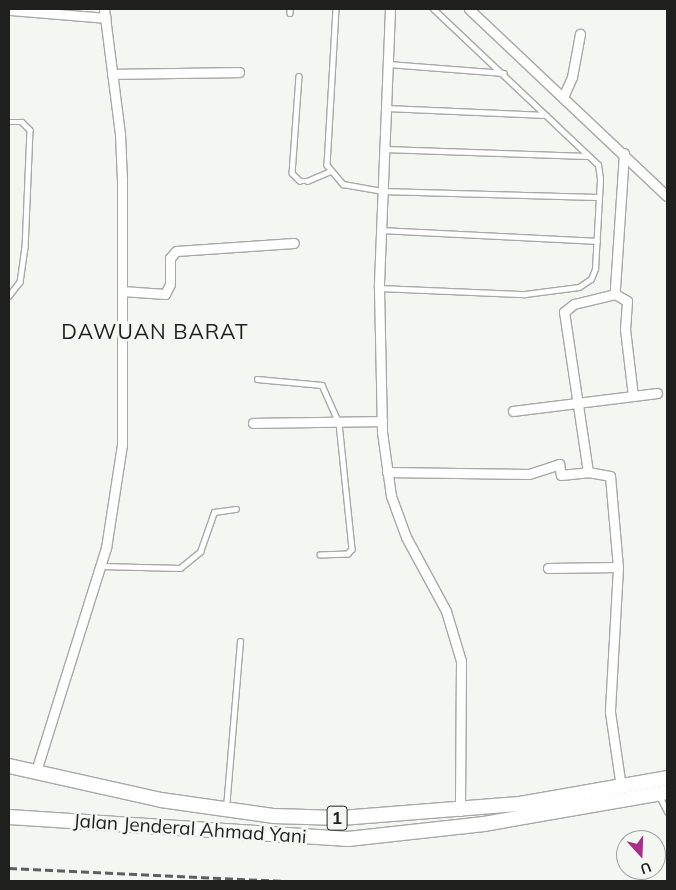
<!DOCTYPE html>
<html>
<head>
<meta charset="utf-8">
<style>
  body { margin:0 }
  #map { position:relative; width:676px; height:890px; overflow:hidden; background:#f4f6f2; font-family:Mulish,sans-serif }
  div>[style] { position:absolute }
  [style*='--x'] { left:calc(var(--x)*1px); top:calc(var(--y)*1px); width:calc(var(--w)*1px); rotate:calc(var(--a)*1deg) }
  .roads { filter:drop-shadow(1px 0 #a8a9a6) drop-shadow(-1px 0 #a8a9a6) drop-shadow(0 1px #a8a9a6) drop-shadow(0 -1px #a8a9a6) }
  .service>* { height:4.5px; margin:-2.25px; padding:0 2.25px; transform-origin:2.25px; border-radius:2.25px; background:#fff }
  .minor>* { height:9px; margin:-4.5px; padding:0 4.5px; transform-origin:4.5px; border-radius:4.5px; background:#fff }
  .trunk>* { height:14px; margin:-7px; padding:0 7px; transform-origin:7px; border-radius:7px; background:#fff }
  .rail>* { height:3px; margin-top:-1.5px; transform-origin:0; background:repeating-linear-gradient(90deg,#5d5f5c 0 8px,transparent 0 12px) }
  span { translate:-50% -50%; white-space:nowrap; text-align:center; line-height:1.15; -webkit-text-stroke:5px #f4f6f2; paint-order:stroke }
  .shield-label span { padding:1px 4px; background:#f4f6f2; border:1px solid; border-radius:4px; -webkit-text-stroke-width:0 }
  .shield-label { font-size:18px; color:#1f201e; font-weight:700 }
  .street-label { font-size:19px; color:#1f201e }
  .quarter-label { font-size:21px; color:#1f201e; letter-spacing:1px }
  .frame { position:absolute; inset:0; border:10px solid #1f201e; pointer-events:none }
  .north { position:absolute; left:616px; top:830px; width:50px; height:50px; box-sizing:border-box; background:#f4f6f2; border:1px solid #9fa09d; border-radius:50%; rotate:160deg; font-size:14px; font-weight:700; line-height:20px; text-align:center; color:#1f201e }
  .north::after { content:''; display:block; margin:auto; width:18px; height:22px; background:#a63089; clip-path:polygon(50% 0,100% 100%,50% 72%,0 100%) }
</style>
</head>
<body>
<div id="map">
  <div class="roads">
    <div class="service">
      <div style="--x:290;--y:9;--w:4;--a:90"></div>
      <div style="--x:336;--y:9;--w:156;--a:93.3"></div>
      <div style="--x:327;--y:165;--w:25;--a:50"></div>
      <div style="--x:343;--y:184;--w:39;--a:10"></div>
      <div style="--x:381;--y:191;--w:216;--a:1.6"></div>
      <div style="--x:388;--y:64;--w:116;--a:4.4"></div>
      <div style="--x:299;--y:76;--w:97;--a:94.1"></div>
      <div style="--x:292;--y:173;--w:11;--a:45"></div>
      <div style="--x:300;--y:181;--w:7;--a:0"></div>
      <div style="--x:307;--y:181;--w:25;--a:-23"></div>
      <div style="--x:386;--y:108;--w:160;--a:2.5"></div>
      <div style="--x:9;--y:122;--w:13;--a:0"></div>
      <div style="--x:22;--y:122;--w:11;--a:45"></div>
      <div style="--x:30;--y:130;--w:117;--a:92.4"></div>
      <div style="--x:25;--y:247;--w:35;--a:98"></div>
      <div style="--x:20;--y:282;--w:18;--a:128"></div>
      <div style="--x:384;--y:149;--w:203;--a:2"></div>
      <div style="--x:382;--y:230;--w:215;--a:2.9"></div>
      <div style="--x:379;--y:288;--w:146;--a:2.4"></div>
      <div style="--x:525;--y:294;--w:54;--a:-7.4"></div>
      <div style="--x:579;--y:287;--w:14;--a:-34"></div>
      <div style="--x:591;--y:279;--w:11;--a:-68"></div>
      <div style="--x:595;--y:269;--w:90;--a:-86.8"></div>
      <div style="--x:600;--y:179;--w:14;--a:-98"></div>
      <div style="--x:598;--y:165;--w:227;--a:-136.6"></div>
      <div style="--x:257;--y:379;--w:65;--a:5.3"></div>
      <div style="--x:322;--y:385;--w:42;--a:65.9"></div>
      <div style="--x:339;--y:423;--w:127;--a:84.1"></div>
      <div style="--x:352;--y:549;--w:6;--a:129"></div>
      <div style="--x:348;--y:554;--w:28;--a:178"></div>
      <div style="--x:101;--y:566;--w:79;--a:1.5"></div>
      <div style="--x:180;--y:568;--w:26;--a:-39"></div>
      <div style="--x:200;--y:552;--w:42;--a:-70.7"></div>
      <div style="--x:214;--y:512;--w:22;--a:-8"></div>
      <div style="--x:659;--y:795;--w:18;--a:63"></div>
      <div style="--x:226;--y:808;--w:167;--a:-85.2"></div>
    </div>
    <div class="minor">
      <div style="--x:390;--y:9;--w:279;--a:92.3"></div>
      <div style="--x:379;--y:288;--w:144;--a:88.8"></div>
      <div style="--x:382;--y:432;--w:65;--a:82"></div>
      <div style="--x:391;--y:496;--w:44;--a:69.9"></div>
      <div style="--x:406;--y:537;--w:84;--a:61.6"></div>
      <div style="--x:446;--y:611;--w:52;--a:73.3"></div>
      <div style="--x:461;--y:661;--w:150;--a:90.4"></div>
      <div style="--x:469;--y:9;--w:272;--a:43.4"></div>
      <div style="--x:9;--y:10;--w:97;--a:4.7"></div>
      <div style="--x:112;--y:74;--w:127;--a:-0.9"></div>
      <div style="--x:564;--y:95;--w:20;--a:-66"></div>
      <div style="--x:572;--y:77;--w:44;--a:-79.5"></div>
      <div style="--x:624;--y:153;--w:134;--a:93.8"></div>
      <div style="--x:615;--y:287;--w:7;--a:90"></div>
      <div style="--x:615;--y:294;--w:14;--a:30"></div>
      <div style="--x:627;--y:301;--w:28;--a:94"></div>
      <div style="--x:625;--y:329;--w:67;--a:83.2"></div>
      <div style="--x:122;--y:291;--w:43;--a:4"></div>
      <div style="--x:165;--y:294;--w:11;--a:-63"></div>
      <div style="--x:170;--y:284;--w:26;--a:-90"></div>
      <div style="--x:170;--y:258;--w:9;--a:-49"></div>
      <div style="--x:176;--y:251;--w:118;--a:-3.9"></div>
      <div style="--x:513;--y:411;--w:145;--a:-7.1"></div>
      <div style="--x:253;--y:423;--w:129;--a:-0.9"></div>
      <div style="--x:387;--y:472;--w:142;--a:0.8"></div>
      <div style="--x:529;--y:474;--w:32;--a:-18"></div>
      <div style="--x:559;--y:464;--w:11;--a:80"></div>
      <div style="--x:561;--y:475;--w:27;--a:-6"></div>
      <div style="--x:588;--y:472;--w:22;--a:10"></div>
      <div style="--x:610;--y:476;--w:91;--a:85"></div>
      <div style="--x:618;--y:567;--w:145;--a:93.2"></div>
      <div style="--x:610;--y:712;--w:76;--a:81.7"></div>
      <div style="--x:588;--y:472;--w:162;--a:-98.5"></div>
      <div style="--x:564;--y:312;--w:13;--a:-39"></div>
      <div style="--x:574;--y:304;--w:42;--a:-13.7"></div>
      <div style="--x:548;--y:568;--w:70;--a:-0.8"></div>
      <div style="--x:36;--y:771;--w:234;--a:-72.6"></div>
      <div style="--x:106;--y:548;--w:104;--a:-81.2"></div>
      <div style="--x:122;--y:445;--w:265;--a:-90"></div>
      <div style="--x:122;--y:180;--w:46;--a:-92.5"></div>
      <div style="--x:120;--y:134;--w:126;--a:-97.3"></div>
    </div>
    <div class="trunk">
      <div style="--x:9;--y:766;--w:156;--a:12.6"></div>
      <div style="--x:161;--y:800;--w:113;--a:8.1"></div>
      <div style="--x:273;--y:816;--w:68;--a:1.7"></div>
      <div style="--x:341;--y:818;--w:180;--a:-4.5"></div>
      <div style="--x:520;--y:804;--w:149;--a:-10"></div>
      <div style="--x:9;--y:817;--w:340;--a:3.7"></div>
      <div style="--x:348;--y:839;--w:137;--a:-6.3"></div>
      <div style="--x:484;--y:824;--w:186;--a:-9.9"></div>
    </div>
  </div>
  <div class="rail">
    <div style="--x:9;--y:868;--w:278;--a:2.7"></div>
  </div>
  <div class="shield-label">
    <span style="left:337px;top:818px">1</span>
  </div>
  <div class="street-label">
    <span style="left:190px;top:829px;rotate:4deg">Jalan Jenderal Ahmad Yani</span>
  </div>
  <div class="quarter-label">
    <span style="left:155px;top:331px">DAWUAN BARAT</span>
  </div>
  <div class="frame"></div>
  <div class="north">U</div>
</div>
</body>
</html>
